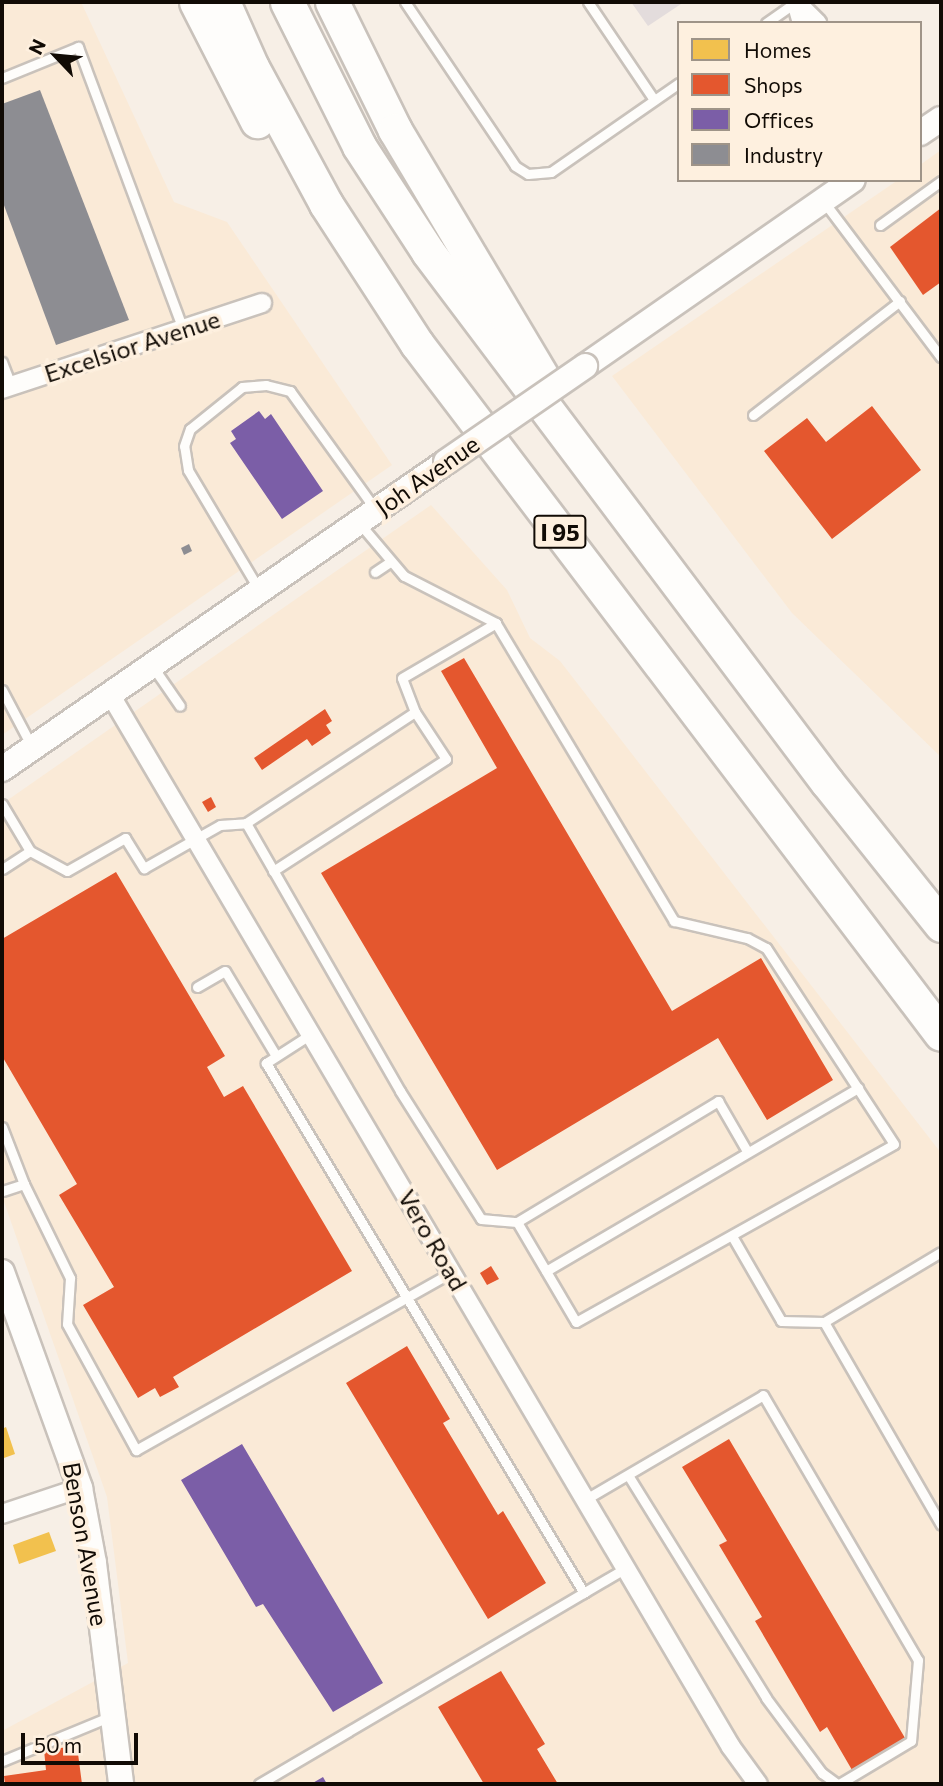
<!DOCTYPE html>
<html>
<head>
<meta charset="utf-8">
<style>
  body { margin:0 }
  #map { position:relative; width:943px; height:1786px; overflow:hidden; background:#f7efe6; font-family:Commissioner,sans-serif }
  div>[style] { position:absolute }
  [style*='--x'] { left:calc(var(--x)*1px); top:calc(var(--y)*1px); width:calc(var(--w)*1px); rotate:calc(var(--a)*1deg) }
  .built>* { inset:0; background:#faead7 }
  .homes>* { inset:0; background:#f2c14e }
  .shops>* { inset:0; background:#e4572e }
  .offices>* { inset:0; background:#7b5ea7 }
  .industry>* { inset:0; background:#8d8d92 }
  .building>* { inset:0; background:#e3dcdc }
  .roads { filter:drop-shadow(2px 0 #c9c2bb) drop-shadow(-2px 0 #c9c2bb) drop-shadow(0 2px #c9c2bb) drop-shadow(0 -2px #c9c2bb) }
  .lane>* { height:9px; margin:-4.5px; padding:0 4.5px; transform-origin:4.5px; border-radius:4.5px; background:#fefdfb }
  .street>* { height:18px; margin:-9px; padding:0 9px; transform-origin:9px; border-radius:9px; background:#fefdfb }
  .secondary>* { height:24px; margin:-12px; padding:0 12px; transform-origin:12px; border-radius:12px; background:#fefdfb }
  .highway>* { height:33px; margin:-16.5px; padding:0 16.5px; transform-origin:16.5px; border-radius:16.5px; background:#fefdfb }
  .bridges { filter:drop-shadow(2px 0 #c9c2bb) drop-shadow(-2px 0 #c9c2bb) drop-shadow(0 2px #c9c2bb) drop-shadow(0 -2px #c9c2bb) }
  .secondary-bridge>* { height:24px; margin:-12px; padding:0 12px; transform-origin:12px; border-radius:12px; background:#fefdfb }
  span { translate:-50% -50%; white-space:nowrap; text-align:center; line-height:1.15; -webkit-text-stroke:7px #fef0df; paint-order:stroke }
  .shield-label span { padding:2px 5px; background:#fef0df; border:2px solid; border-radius:5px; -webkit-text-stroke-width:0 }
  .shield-label { font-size:23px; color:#110b05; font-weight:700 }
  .street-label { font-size:24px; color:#110b05 }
  .frame { position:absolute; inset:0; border:4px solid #110b05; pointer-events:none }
  .legend { position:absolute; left:677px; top:21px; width:245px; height:161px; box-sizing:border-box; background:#fef0df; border:2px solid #9f9488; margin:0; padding:9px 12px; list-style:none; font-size:21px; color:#110b05 }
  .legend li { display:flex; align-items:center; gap:14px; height:35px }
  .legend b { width:35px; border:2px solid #9f9488 }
  .north { position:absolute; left:21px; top:21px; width:70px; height:70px; -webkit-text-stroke:5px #fef0df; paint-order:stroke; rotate:296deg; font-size:19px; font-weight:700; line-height:28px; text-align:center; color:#110b05 }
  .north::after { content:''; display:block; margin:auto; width:24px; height:32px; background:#110b05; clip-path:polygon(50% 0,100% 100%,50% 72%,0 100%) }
  .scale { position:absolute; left:21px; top:1733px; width:117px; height:32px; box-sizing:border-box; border:4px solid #110b05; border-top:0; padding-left:9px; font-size:21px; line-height:24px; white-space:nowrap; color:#110b05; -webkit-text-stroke:5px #fef0df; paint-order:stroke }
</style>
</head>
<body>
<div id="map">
  <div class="built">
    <div style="clip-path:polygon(2px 2px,81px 2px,174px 202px,227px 222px,392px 465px,2px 735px)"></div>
    <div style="clip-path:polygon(941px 150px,941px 757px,792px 613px,612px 376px,898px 180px,920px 180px,920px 165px)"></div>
    <div style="clip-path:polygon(431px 505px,507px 590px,530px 638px,560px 661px,941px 1153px,941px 1784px,2px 1784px,2px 1731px,128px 1663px,107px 1497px,2px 1196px,2px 804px)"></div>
  </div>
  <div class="homes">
    <div style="clip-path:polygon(6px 1427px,15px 1454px,4px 1458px,2px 1429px)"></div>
    <div style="clip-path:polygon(49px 1532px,56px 1551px,19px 1564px,13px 1545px)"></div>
  </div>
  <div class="shops">
    <div style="clip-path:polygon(941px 208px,941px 282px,923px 295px,890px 247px)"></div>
    <div style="clip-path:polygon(872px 406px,921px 470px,832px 539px,764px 451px,807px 418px,826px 442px)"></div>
    <div style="clip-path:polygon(464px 658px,672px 1011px,761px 958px,833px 1080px,767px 1120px,718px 1038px,497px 1170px,321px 873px,497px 768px,441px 671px)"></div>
    <div style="clip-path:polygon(325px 709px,332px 721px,326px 725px,331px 733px,312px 746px,307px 739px,262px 770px,254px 758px)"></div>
    <div style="clip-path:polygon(211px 797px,216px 807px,208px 812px,202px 802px)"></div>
    <div style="clip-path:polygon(116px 872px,225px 1056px,207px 1067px,224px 1097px,243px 1086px,352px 1271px,173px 1377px,179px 1387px,160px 1397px,155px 1388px,138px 1398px,83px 1305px,114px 1287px,59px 1195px,77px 1184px,2px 1056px,2px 939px)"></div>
    <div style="clip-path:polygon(491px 1266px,499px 1279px,487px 1285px,480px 1273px)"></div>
    <div style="clip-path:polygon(407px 1346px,450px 1419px,443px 1423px,498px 1515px,503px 1511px,546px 1583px,488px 1619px,346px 1383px)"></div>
    <div style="clip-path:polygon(729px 1439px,905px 1738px,852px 1770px,827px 1727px,820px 1732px,755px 1621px,762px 1617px,719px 1545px,727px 1541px,682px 1467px)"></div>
    <div style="clip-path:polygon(501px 1671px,545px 1744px,537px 1749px,558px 1784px,484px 1784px,438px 1707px)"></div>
    <div style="clip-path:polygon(77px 1746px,82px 1784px,5px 1784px,4px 1776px,46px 1770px,44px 1750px)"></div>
  </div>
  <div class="offices">
    <div style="clip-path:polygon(259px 411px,265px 419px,271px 414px,323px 491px,282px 519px,230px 443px,236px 439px,231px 431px)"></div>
    <div style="clip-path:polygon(242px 1444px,383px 1683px,333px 1712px,263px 1604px,256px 1607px,181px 1480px)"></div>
    <div style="clip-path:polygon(323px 1777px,327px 1784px,311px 1784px)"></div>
  </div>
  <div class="industry">
    <div style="clip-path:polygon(40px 90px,129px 320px,56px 345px,2px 200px,2px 104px)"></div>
    <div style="clip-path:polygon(189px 544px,192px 551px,184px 555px,181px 548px)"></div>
  </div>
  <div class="building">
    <div style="clip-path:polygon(631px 2px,684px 2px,648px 26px)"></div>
  </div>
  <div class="roads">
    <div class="lane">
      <div style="--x:405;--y:2;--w:197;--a:56.1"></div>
      <div style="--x:515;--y:166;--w:15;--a:32"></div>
      <div style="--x:528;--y:174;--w:23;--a:-5"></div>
      <div style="--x:551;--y:172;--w:156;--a:-34.8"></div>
      <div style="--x:588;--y:2;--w:118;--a:56"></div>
      <div style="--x:766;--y:23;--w:37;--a:-35"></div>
      <div style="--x:2;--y:78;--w:82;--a:-22.2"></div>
      <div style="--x:78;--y:47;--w:301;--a:69.6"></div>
      <div style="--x:824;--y:202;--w:194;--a:53"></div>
      <div style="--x:880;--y:225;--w:75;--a:-35.8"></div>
      <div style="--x:2;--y:362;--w:26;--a:69"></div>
      <div style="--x:753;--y:415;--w:186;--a:-37.8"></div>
      <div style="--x:375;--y:572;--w:18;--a:-34"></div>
      <div style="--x:258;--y:588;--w:137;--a:-120.7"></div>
      <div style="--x:188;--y:470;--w:24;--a:-99"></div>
      <div style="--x:184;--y:446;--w:18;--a:-71"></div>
      <div style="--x:190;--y:429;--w:67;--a:-38.9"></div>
      <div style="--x:242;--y:387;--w:24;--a:-5"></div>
      <div style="--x:266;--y:385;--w:25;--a:14"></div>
      <div style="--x:290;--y:391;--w:145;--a:54.2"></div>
      <div style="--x:153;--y:667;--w:47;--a:55.3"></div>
      <div style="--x:2;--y:690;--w:64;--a:62.2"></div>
      <div style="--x:2;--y:804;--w:55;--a:59.2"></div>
      <div style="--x:30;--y:851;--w:33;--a:147"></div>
      <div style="--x:246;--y:823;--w:202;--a:-33.3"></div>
      <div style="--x:415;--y:712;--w:36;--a:-111"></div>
      <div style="--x:402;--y:678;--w:109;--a:-30.3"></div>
      <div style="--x:30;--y:851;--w:42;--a:28.4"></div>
      <div style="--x:67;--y:871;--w:67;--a:-29.6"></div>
      <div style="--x:125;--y:838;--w:36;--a:58"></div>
      <div style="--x:144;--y:868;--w:87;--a:-29.5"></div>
      <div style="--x:220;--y:825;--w:26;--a:-4"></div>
      <div style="--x:246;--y:823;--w:309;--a:60.1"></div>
      <div style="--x:400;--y:1091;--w:151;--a:57.7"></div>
      <div style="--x:481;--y:1219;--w:36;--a:5"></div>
      <div style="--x:517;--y:1222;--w:116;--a:59.5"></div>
      <div style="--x:576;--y:1322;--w:364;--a:-29.2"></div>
      <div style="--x:894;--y:1144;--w:234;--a:-123.1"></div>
      <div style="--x:766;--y:948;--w:21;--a:-152"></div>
      <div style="--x:747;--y:938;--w:75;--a:-166.9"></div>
      <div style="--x:674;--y:921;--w:347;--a:-120.9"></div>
      <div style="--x:496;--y:623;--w:103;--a:-152.9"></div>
      <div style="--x:404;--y:576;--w:68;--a:-130.2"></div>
      <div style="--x:273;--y:871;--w:206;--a:-32.9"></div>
      <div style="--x:446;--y:759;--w:56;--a:-123.4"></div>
      <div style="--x:197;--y:987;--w:32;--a:-30"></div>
      <div style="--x:225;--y:971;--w:99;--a:59"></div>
      <div style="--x:311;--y:1034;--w:54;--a:147.2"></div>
      <div style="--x:266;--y:1063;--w:618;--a:59.04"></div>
      <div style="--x:2;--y:1127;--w:61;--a:68.9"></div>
      <div style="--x:24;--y:1184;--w:23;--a:162"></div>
      <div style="--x:24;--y:1184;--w:105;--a:63.9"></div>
      <div style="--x:70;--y:1278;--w:46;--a:93.7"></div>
      <div style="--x:67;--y:1324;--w:144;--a:61.3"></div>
      <div style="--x:136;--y:1450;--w:363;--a:-29.4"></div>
      <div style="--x:517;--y:1222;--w:235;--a:-31"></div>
      <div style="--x:718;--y:1101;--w:58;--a:59.9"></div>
      <div style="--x:732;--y:1236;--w:98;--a:60"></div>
      <div style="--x:781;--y:1321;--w:43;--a:1.3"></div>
      <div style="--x:824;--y:1322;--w:234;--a:60"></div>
      <div style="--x:546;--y:1271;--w:362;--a:-30.4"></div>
      <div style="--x:824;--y:1322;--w:136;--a:-30.9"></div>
      <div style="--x:628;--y:1475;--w:262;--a:58.2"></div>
      <div style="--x:766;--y:1698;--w:94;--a:53.3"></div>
      <div style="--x:822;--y:1773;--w:19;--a:36"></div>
      <div style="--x:586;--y:1499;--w:205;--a:-30.4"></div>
      <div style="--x:763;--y:1395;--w:307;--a:59.7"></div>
      <div style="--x:918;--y:1660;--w:81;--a:94.9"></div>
      <div style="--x:911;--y:1741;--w:84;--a:149.2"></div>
      <div style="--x:2;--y:1761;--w:118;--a:-22.4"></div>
      <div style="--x:259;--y:1784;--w:426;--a:-30.5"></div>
    </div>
    <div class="street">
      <div style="--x:802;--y:23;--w:22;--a:-106"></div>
      <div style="--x:796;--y:2;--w:30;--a:45"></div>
      <div style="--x:2;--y:389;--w:274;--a:-18.3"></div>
      <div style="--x:110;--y:694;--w:1222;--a:59.47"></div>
      <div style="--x:731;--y:1747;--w:46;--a:53.9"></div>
      <div style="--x:2;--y:1514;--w:82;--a:-18.4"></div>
    </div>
    <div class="secondary">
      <div style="--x:920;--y:133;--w:25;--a:-34"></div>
      <div style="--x:585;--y:366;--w:326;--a:-34.8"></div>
      <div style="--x:2;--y:769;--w:540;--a:-34.66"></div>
      <div style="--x:2;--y:1272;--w:230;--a:70.1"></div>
      <div style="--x:80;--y:1488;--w:76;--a:79.4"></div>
      <div style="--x:94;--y:1563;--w:223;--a:83"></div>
    </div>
    <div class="highway">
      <div style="--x:196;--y:2;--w:134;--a:62.9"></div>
      <div style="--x:223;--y:2;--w:71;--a:66"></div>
      <div style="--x:252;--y:67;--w:156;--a:61.6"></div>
      <div style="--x:326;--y:204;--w:167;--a:57"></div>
      <div style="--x:417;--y:344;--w:866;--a:52.79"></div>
      <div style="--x:287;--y:2;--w:161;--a:63.4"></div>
      <div style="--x:359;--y:146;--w:126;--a:56.9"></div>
      <div style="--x:428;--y:252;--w:663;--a:53.03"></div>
      <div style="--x:827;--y:782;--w:183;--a:51.4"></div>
      <div style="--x:332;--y:2;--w:143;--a:63.8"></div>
      <div style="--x:395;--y:130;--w:285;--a:59.2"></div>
    </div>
  </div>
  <div class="bridges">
    <div class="secondary-bridge">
      <div style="--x:446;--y:462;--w:169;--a:-34.6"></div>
    </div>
  </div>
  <div class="shield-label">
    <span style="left:560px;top:532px">I 95</span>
  </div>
  <div class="street-label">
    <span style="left:132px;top:346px;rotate:-18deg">Excelsior Avenue</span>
    <span style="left:427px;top:475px;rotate:-35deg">Joh Avenue</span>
    <span style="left:433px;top:1240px;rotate:60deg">Vero Road</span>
    <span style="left:86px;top:1544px;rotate:80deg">Benson Avenue</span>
  </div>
  <div class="frame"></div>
  <ul class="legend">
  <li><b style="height:19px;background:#f2c14e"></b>Homes</li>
  <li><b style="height:19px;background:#e4572e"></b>Shops</li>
  <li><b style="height:19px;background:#7b5ea7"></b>Offices</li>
  <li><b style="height:19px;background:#8d8d92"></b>Industry</li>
  </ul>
  <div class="north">N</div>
  <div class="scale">50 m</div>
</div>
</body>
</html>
